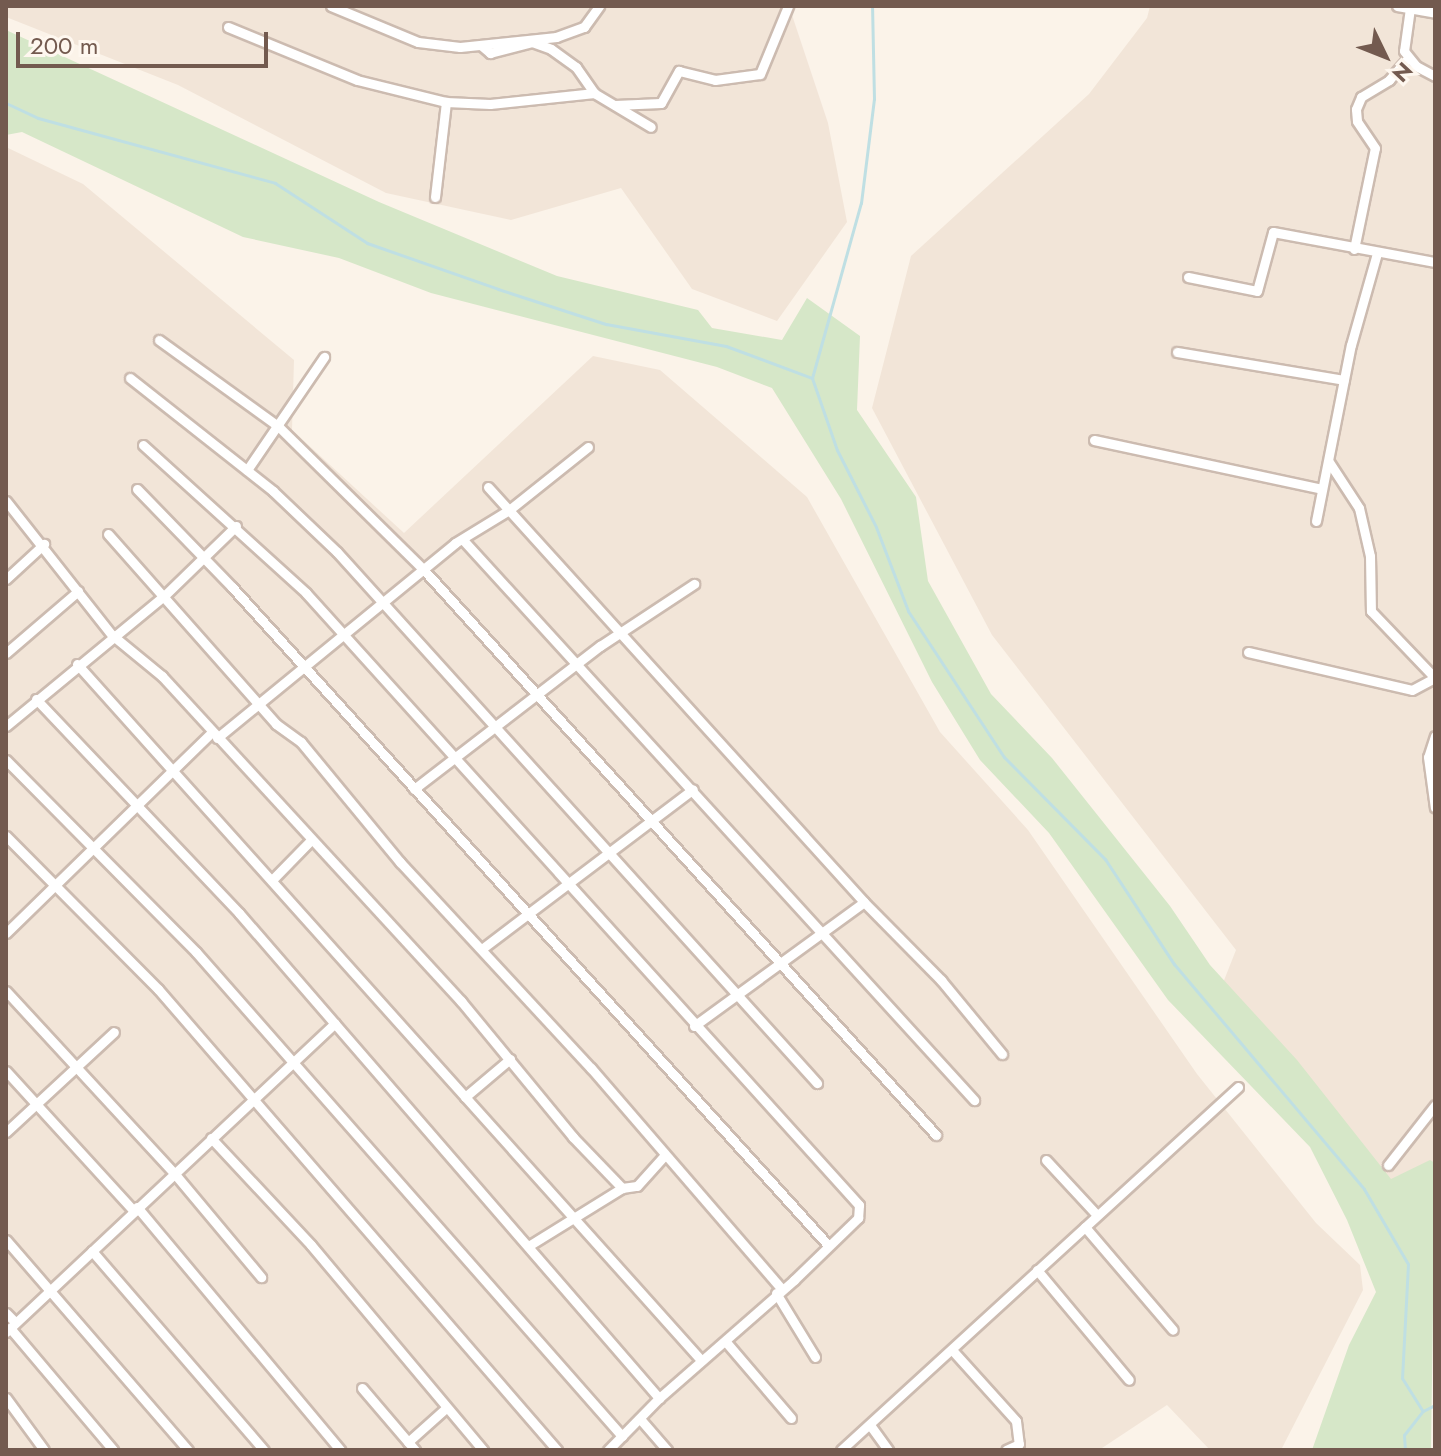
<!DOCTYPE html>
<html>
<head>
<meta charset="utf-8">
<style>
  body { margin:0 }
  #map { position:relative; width:1441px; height:1456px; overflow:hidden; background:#fbf3e9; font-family:Jost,sans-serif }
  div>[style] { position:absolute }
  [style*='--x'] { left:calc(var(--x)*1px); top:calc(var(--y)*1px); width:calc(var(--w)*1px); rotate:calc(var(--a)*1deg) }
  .residential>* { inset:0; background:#f2e5d8 }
  .green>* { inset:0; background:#d6e7c8 }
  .stream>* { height:3px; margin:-1.5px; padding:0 1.5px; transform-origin:1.5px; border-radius:1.5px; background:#bfdfe3 }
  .roads { filter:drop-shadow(2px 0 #ccbbb0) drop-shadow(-2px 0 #ccbbb0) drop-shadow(0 2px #ccbbb0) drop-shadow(0 -2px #ccbbb0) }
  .minor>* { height:9px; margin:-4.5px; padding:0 4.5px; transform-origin:4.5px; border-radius:4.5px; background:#fff }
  span { translate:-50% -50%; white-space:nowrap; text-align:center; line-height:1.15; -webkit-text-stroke:6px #fef7ef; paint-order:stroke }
  .frame { position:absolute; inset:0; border:8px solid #735a4f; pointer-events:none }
  .north { position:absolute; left:1345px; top:16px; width:80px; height:80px; -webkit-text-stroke:6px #fef7ef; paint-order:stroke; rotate:133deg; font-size:22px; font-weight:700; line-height:32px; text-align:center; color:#735a4f }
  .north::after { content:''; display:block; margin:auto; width:28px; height:36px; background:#735a4f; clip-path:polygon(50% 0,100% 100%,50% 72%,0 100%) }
  .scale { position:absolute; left:16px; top:32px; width:252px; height:36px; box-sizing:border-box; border:4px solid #735a4f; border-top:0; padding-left:10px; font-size:24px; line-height:28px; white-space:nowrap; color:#735a4f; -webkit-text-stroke:6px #fef7ef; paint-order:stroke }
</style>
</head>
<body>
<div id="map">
  <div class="residential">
    <div style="clip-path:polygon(6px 6px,789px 6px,828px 123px,847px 222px,777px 321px,692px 289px,621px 188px,511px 220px,386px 193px,178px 85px,6px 17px)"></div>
    <div style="clip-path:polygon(1150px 6px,1435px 6px,1435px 1181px,1396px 1201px,1219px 993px,1236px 950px,992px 635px,872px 408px,911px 256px,1089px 94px,1147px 18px)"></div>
    <div style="clip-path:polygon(6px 147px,83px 184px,294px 360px,292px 430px,404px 533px,593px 356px,660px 370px,807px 497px,940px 732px,1028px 830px,1197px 1074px,1316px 1223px,1360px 1265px,1363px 1290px,1281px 1450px,1210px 1450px,1167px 1405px,1099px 1450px,6px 1450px)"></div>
  </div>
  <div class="green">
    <div style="clip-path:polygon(6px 30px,379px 202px,557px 276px,698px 310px,712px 328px,782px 340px,807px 298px,860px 336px,857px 410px,916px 497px,928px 581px,991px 694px,1052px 758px,1170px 906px,1210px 965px,1297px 1060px,1391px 1179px,1430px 1160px,1435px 1163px,1431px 1450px,1312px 1450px,1349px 1345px,1376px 1292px,1347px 1220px,1310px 1147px,1168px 1000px,1049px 833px,980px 760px,932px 682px,841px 499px,772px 388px,717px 367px,431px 293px,339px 258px,243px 237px,22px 132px,6px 135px)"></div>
  </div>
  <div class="stream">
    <div style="--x:6;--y:103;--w:35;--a:25"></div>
    <div style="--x:38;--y:118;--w:246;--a:15.3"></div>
    <div style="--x:275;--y:183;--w:110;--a:33.1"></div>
    <div style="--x:367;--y:243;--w:139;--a:19.3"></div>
    <div style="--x:498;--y:289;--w:114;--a:18"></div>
    <div style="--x:606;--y:324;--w:122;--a:10.4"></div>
    <div style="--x:726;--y:346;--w:92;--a:20.4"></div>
    <div style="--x:812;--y:378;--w:76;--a:70.9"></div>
    <div style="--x:837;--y:450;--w:86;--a:63.1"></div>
    <div style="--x:876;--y:527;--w:90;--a:69.1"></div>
    <div style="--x:908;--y:611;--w:175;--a:56.7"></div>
    <div style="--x:1004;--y:757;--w:144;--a:45.3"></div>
    <div style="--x:1105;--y:859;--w:126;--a:56.7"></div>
    <div style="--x:1174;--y:964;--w:294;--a:49.8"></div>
    <div style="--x:1364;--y:1189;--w:87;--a:59.6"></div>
    <div style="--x:1408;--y:1264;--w:114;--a:93"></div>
    <div style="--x:1402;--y:1378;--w:39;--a:58"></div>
    <div style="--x:812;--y:378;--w:182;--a:-74.4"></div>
    <div style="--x:861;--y:203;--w:105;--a:-82.9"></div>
    <div style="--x:874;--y:99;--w:93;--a:-91.2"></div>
    <div style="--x:1405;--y:1450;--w:15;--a:-94"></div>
    <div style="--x:1404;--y:1435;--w:31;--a:-52"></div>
    <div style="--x:1423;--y:1411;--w:13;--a:-27"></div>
  </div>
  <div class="roads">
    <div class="minor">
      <div style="--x:331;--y:6;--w:94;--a:22.5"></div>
      <div style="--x:418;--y:42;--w:42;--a:6.8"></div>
      <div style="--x:460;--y:47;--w:97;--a:-5.9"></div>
      <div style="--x:556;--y:37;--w:30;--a:-20"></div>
      <div style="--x:584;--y:27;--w:26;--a:-54"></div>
      <div style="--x:1397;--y:6;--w:39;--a:10"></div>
      <div style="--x:1410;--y:8;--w:43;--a:97.9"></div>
      <div style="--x:1404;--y:51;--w:19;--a:51"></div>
      <div style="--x:1416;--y:66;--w:21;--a:28"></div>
      <div style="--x:228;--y:27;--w:139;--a:22.3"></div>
      <div style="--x:357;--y:80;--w:92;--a:13.9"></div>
      <div style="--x:446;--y:102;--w:44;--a:2.6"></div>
      <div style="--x:490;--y:104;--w:105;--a:-6"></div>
      <div style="--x:482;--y:46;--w:11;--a:41"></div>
      <div style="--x:490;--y:53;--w:43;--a:-14.7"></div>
      <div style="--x:532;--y:42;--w:20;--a:20"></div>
      <div style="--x:551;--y:49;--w:31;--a:36"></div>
      <div style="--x:576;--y:67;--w:32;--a:55"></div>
      <div style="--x:594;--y:93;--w:66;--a:30.8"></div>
      <div style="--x:615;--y:105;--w:46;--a:-2.5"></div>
      <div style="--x:661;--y:103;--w:37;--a:-61"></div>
      <div style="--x:679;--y:71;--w:37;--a:14"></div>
      <div style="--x:715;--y:80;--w:45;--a:-7.6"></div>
      <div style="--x:760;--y:74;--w:74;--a:-67.6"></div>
      <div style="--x:435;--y:197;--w:96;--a:-83.4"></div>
      <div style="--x:1354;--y:249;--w:103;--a:-78.3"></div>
      <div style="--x:1375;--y:148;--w:32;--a:-124"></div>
      <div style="--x:1357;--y:121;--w:12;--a:-95"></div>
      <div style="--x:1356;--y:109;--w:13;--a:-67"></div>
      <div style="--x:1361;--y:97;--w:33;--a:-31"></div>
      <div style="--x:1389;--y:80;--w:29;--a:-49"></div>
      <div style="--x:1188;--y:277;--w:70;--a:11.5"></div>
      <div style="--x:1257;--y:291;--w:61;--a:-74.8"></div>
      <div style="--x:1273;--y:232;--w:165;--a:10.5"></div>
      <div style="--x:159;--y:340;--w:148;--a:35.9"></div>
      <div style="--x:279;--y:427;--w:202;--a:44.6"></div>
      <div style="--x:423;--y:569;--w:764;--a:47.81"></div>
      <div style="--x:1177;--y:352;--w:169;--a:9.5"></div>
      <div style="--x:130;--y:378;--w:182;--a:38.3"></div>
      <div style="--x:273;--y:491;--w:88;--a:43.6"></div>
      <div style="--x:337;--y:552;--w:716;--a:47.89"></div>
      <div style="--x:1094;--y:440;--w:233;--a:12.1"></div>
      <div style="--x:143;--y:445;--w:220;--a:42.2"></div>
      <div style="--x:306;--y:593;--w:825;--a:47.9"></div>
      <div style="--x:859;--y:1205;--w:13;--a:94"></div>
      <div style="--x:858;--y:1218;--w:89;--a:135.9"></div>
      <div style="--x:794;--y:1280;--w:179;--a:138.8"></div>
      <div style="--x:659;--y:1398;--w:73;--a:134.4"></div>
      <div style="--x:1329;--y:462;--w:55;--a:56.9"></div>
      <div style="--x:1359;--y:508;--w:49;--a:77.1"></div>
      <div style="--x:1370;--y:556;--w:55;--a:89"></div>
      <div style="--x:1371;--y:611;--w:93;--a:46.3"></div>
      <div style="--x:247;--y:470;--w:137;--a:-55.7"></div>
      <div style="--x:488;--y:487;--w:560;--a:47.82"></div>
      <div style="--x:864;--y:902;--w:110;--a:45.4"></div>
      <div style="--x:941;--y:980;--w:96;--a:50.5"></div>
      <div style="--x:137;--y:489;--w:136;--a:45.9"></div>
      <div style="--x:232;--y:587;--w:888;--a:47.83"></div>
      <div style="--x:6;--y:501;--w:171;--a:51.7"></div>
      <div style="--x:112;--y:635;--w:65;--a:39.4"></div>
      <div style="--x:162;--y:676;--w:442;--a:47.4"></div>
      <div style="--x:461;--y:1001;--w:176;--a:50.5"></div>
      <div style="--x:573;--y:1137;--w:71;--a:46.1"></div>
      <div style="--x:1316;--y:521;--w:179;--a:-78.8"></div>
      <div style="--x:1351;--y:345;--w:96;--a:-74.2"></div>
      <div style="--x:108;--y:534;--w:254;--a:48.5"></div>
      <div style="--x:276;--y:724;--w:31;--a:36"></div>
      <div style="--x:301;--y:742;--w:156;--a:50.5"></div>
      <div style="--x:400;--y:862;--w:281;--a:47.2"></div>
      <div style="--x:591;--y:1068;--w:291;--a:49.2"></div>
      <div style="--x:464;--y:541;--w:757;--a:47.62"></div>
      <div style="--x:6;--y:579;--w:52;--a:-42.6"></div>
      <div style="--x:1248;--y:652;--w:168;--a:13"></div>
      <div style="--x:1412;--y:690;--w:26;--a:-28"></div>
      <div style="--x:6;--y:653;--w:95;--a:-40.7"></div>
      <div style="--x:77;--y:664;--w:935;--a:48.12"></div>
      <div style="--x:36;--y:699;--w:295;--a:46.5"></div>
      <div style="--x:239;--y:913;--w:642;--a:49.11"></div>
      <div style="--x:6;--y:726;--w:206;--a:-39.5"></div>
      <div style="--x:165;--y:595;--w:99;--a:-44.2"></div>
      <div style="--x:1435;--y:736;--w:22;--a:108"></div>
      <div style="--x:1428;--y:757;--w:51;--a:82.2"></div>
      <div style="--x:217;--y:738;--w:308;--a:-39.3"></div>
      <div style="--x:455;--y:543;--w:63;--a:-31.4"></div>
      <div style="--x:509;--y:510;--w:101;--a:-38.6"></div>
      <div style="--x:6;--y:760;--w:270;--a:45.3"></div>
      <div style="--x:196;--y:952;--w:645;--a:48.65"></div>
      <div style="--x:414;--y:789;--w:235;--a:-37.6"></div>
      <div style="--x:600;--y:646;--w:113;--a:-33.4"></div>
      <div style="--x:6;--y:836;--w:216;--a:45.2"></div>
      <div style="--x:158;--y:989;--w:610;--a:49.12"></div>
      <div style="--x:272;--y:880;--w:54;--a:-45.7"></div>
      <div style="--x:6;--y:933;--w:288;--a:-44.3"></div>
      <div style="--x:483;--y:948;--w:263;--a:-37.1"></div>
      <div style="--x:6;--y:991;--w:248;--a:47.3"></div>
      <div style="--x:174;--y:1173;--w:136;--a:50.1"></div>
      <div style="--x:694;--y:1026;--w:210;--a:-36.1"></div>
      <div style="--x:6;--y:1071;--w:190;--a:47.6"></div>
      <div style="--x:465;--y:1097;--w:59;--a:-40.2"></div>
      <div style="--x:6;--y:1132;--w:147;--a:-42.8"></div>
      <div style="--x:211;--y:1138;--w:146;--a:46.9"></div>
      <div style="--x:311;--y:1245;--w:268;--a:50"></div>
      <div style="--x:1046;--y:1160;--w:75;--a:47.2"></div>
      <div style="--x:1388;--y:1165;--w:76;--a:-51.9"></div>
      <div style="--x:137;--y:1207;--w:317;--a:50.1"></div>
      <div style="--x:1085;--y:1227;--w:135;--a:49.5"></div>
      <div style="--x:6;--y:1240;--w:278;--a:49.1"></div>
      <div style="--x:530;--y:1245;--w:108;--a:-31.8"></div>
      <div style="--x:622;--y:1188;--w:15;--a:-8"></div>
      <div style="--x:637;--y:1186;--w:39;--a:-48"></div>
      <div style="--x:92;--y:1251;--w:263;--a:49.2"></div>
      <div style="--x:1037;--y:1270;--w:143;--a:50.1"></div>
      <div style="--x:776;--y:1293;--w:75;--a:58.6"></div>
      <div style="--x:6;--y:1313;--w:13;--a:45"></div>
      <div style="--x:10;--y:1328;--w:160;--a:49.8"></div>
      <div style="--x:6;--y:1332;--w:451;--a:-43.2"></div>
      <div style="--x:726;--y:1342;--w:100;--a:49.5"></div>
      <div style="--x:953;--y:1351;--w:94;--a:48"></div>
      <div style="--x:1016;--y:1421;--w:23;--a:83"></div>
      <div style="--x:1019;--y:1444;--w:14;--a:155"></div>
      <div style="--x:362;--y:1388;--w:82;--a:49.5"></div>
      <div style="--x:6;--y:1398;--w:64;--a:53.8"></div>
      <div style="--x:641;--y:1420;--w:40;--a:49"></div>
      <div style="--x:870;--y:1425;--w:31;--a:54"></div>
      <div style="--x:408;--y:1442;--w:51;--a:-41.8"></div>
      <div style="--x:841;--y:1450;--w:538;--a:-42.44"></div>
    </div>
  </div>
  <div class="frame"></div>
  <div class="north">N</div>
  <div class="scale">200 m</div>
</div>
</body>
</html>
